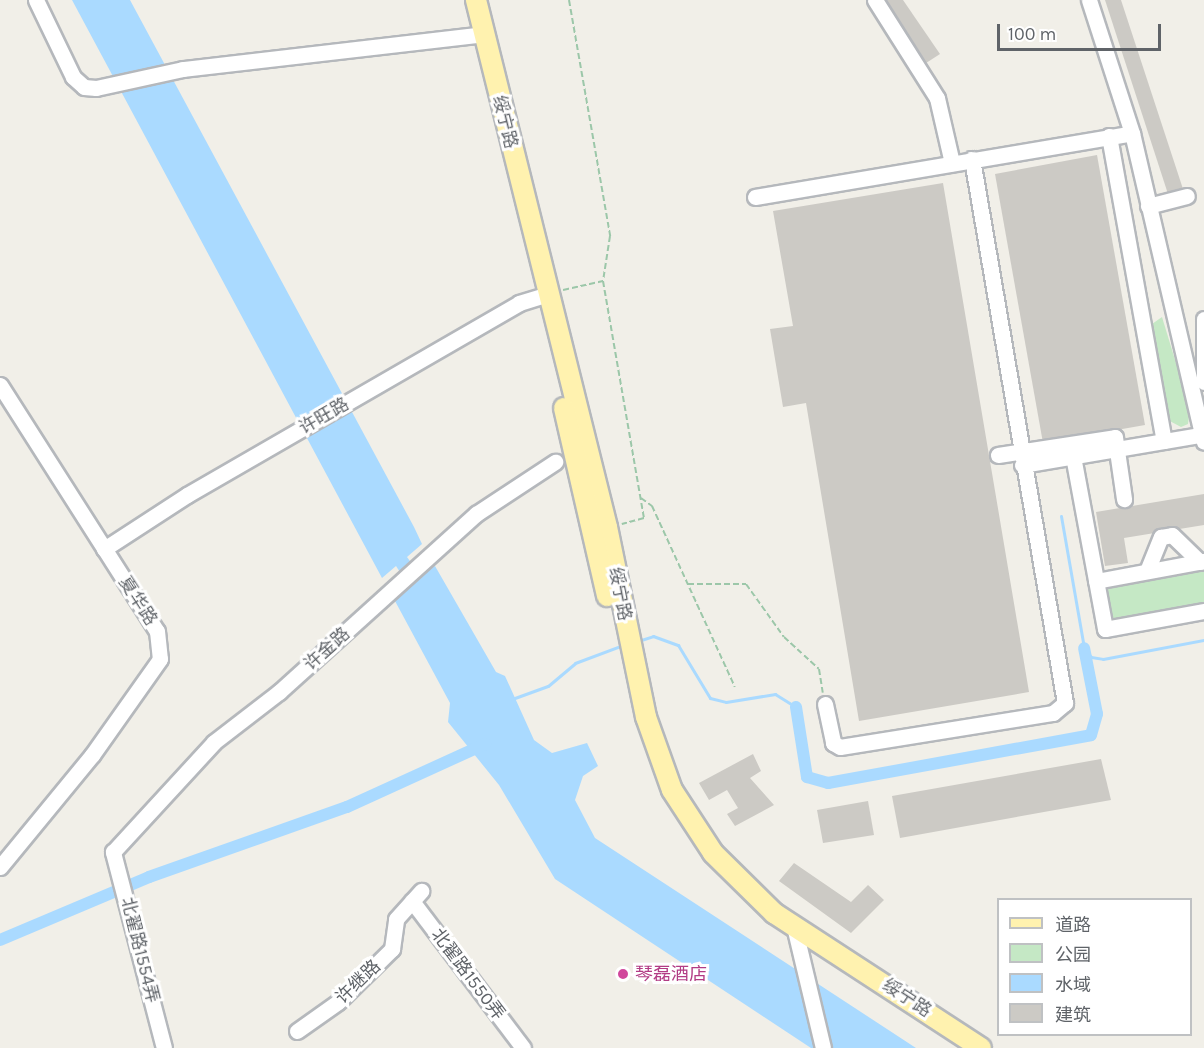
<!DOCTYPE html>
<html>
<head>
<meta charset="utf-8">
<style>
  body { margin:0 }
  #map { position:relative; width:1204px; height:1048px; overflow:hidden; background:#f1efe8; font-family:Karla,"Noto Sans SC",sans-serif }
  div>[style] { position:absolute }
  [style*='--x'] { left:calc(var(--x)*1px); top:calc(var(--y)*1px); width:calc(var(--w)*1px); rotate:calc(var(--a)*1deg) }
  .green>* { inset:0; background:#c5e8c5 }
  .water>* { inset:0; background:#aadaff }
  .stream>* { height:3px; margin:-1.5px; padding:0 1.5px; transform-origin:1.5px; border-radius:1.5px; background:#aadaff }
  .canal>* { height:12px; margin:-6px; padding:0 6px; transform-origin:6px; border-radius:6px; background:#aadaff }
  .building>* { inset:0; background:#cccac5 }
  .path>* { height:2px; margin-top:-1px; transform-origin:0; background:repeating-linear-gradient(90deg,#9cc7a9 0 6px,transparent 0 9px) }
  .roads { filter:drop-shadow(2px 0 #b5b8bc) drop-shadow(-2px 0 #b5b8bc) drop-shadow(0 2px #b5b8bc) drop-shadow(0 -2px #b5b8bc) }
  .minor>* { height:15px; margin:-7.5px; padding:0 7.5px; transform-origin:7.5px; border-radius:7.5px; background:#fff }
  .major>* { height:20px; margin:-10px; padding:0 10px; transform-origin:10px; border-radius:10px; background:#fff2af }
  .dots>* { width:16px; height:16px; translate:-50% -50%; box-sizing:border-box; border:3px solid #fff; border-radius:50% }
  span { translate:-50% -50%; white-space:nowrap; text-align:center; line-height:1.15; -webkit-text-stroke:6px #fff; paint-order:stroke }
  .street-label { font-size:18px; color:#5f6368 }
  .hotel-label { font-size:18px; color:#b23c85 }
  .left { translate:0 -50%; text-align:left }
  .legend { position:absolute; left:997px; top:898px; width:195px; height:138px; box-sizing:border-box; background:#fff; border:2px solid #bfc1c3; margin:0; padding:8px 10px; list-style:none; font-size:18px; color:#5f6368 }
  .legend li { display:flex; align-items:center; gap:12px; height:30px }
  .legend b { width:30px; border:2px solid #bfc1c3 }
  .scale { position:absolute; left:997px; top:24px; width:164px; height:27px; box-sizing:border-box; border:3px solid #5f6368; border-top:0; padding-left:8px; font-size:18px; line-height:21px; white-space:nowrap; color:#5f6368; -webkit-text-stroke:4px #fff; paint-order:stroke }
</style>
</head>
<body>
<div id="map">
  <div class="green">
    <div style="clip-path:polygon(1162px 317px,1190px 409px,1188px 424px,1181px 427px,1166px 419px,1152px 324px)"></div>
    <div style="clip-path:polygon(1204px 569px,1204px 606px,1113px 622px,1106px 586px)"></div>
  </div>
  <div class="water">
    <div style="clip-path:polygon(72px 0,130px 0,414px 527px,422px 544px,407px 557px,420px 575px,435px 566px,496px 672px,505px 676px,534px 740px,552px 753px,587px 743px,598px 766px,583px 776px,575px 800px,595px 838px,916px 1048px,811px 1048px,555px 879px,499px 785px,448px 722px,450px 703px,395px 601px,409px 586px,396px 566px,382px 578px)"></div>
  </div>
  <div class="stream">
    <div style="--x:1061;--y:516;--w:134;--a:80.1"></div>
    <div style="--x:1084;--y:648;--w:11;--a:52"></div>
    <div style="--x:1091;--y:657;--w:12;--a:9"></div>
    <div style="--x:1103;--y:659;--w:103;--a:-10.7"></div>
    <div style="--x:638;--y:641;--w:16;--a:-18"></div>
    <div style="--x:653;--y:636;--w:27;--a:20"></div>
    <div style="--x:678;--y:645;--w:62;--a:58.9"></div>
    <div style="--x:710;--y:698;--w:16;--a:14"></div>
    <div style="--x:726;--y:702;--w:50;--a:-9.3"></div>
    <div style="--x:775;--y:694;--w:25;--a:32"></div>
    <div style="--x:512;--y:699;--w:38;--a:-20"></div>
    <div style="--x:548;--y:686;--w:35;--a:-40"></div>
    <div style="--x:575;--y:663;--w:51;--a:-20.6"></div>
  </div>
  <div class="canal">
    <div style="--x:796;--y:707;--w:71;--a:81.1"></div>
    <div style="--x:807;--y:777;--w:22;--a:16"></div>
    <div style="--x:828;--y:783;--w:267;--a:-10.3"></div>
    <div style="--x:1091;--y:735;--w:22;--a:-74"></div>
    <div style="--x:1097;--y:714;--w:67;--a:-101.1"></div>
    <div style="--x:0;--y:940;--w:162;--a:-22.9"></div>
    <div style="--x:149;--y:877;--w:210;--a:-19.5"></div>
    <div style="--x:347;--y:807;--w:152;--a:-24.5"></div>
  </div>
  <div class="building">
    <div style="clip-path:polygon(879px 0,903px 0,940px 54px,923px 65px)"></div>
    <div style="clip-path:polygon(1105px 0,1121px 0,1183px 189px,1168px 194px)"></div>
    <div style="clip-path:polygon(1097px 155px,1145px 425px,1043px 443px,995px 174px)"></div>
    <div style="clip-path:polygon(943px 183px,1029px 692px,859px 721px,806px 403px,783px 407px,770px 329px,793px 326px,773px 211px)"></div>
    <div style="clip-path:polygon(1204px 494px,1204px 525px,1124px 538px,1128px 563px,1105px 566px,1096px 512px)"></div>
    <div style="clip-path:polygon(753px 754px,761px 771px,750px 778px,774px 805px,735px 826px,727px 814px,738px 808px,727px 790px,709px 800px,699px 783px)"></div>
    <div style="clip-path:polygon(1101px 759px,1111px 800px,900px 838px,892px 796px)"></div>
    <div style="clip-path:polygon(868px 801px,874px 835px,823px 843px,817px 810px)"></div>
    <div style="clip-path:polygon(794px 863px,851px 902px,868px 885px,884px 900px,851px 933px,779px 881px)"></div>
  </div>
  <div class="path">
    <div style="--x:569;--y:0;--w:240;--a:80.1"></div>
    <div style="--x:610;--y:236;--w:46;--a:98.8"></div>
    <div style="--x:603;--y:281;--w:241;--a:80.2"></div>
    <div style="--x:644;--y:518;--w:23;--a:165"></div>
    <div style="--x:563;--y:290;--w:41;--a:-12.7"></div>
    <div style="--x:641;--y:498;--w:14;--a:36"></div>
    <div style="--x:652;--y:506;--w:199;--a:65.4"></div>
    <div style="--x:688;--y:584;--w:58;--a:0"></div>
    <div style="--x:746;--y:584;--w:65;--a:54.4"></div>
    <div style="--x:784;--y:637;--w:47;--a:42.4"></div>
    <div style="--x:819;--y:669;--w:24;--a:81"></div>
  </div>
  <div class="roads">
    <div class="minor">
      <div style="--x:36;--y:0;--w:85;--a:64.3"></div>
      <div style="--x:73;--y:77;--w:15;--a:42"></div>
      <div style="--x:84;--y:87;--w:12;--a:5"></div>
      <div style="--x:96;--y:88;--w:89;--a:-12.3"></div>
      <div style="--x:183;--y:69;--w:303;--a:-6.6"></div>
      <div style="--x:875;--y:0;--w:116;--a:57.7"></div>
      <div style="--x:937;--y:98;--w:67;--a:77"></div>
      <div style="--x:1089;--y:0;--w:140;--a:72.1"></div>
      <div style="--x:1132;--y:133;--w:317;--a:76.9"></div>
      <div style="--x:1109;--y:136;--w:310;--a:79.8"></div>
      <div style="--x:755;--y:197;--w:382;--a:-9.6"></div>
      <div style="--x:1148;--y:206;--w:40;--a:-14.4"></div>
      <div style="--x:1204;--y:319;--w:63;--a:90"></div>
      <div style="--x:0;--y:385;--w:292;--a:57.5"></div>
      <div style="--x:157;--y:631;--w:28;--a:84"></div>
      <div style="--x:160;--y:659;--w:118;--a:125.3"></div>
      <div style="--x:92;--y:755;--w:145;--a:129.4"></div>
      <div style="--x:998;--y:455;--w:118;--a:-8.7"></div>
      <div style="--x:1115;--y:437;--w:63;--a:81.7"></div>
      <div style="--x:1073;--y:456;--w:176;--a:79.5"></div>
      <div style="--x:1105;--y:629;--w:101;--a:-10.3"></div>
      <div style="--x:1022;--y:465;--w:181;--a:-9.6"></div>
      <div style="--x:104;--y:549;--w:99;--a:-33"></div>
      <div style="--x:187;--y:495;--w:384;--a:-30"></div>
      <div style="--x:519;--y:303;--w:31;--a:-17"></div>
      <div style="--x:1147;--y:571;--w:37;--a:-68"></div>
      <div style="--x:1161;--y:537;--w:11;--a:-10"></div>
      <div style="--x:1172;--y:535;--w:39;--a:44"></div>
      <div style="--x:1096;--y:581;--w:110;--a:-10.5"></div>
      <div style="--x:825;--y:704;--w:40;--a:78"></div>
      <div style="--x:833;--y:743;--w:8;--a:30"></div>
      <div style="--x:840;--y:747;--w:216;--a:-9.1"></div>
      <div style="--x:1053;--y:713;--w:16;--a:-40"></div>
      <div style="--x:1065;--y:703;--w:552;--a:-99.7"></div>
      <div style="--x:412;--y:901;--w:184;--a:52.9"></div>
      <div style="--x:794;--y:926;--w:125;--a:76.6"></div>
      <div style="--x:297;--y:1031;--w:50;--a:-35.3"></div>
      <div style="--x:338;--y:1002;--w:76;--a:-44.5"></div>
      <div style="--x:392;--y:949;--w:30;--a:-82"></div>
      <div style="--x:396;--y:919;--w:38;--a:-48"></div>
      <div style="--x:164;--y:1048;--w:203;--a:-104.6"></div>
      <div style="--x:113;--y:852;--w:149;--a:-47.4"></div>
      <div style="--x:214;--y:742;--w:82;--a:-37.6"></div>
      <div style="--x:279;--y:692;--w:266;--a:-42.1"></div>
      <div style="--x:476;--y:514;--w:95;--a:-33.4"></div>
    </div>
    <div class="major">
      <div style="--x:476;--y:0;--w:543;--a:76.04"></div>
      <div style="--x:607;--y:527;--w:194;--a:78.4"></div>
      <div style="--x:646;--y:717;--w:77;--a:70.4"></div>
      <div style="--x:672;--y:790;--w:75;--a:56.9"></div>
      <div style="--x:713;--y:853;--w:86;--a:44.5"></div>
      <div style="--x:774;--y:913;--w:247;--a:33.1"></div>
      <div style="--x:564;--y:408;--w:193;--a:77.1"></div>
    </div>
  </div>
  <div class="dots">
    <div style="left:623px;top:974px;background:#d1479c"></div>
  </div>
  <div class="street-label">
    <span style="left:505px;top:122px;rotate:76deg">绥宁路</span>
    <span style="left:324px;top:416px;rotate:-30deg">许旺路</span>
    <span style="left:620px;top:594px;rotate:79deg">绥宁路</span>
    <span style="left:138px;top:601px;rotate:57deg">夏华路</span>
    <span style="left:327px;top:649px;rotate:-42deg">许金路</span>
    <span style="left:140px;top:950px;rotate:76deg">北翟路1554弄</span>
    <span style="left:468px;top:974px;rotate:53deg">北翟路1550弄</span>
    <span style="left:358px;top:982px;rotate:-44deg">许继路</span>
    <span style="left:907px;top:998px;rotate:33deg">绥宁路</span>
  </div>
  <div class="hotel-label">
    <span class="left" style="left:635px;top:974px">琴磊酒店</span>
  </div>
  <ul class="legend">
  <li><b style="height:8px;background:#fff2af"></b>道路</li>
  <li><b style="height:16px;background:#c5e8c5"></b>公园</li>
  <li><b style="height:16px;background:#aadaff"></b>水域</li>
  <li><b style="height:16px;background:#cccac5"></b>建筑</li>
  </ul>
  <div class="scale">100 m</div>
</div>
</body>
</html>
